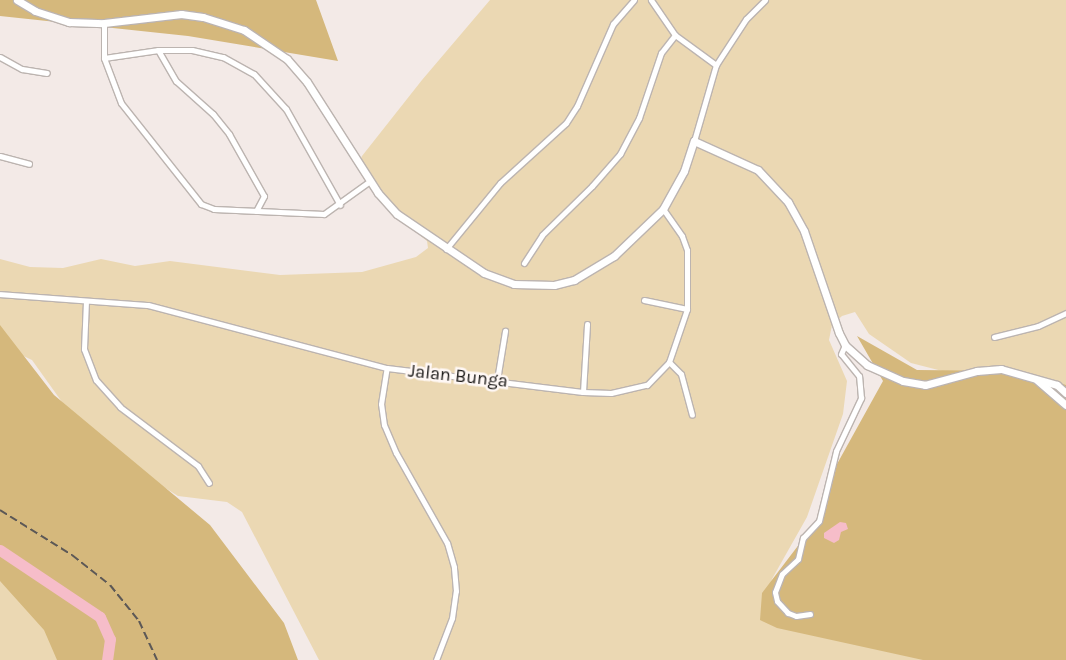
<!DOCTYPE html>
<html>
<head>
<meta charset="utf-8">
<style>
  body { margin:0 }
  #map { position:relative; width:1066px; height:660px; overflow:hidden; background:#f3eae7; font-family:Karla,sans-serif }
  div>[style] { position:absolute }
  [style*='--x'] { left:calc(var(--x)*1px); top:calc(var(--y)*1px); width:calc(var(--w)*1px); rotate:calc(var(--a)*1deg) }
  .green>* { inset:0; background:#ebd8b3 }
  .forest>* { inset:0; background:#d5b87c }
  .water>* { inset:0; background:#f6bdc9 }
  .river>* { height:11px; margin:-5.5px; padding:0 5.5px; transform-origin:5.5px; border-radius:5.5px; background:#f6bdc9 }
  .roads { filter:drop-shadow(1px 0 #bcb4b0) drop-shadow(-1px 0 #bcb4b0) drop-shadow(0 1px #bcb4b0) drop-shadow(0 -1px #bcb4b0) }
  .street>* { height:5px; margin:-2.5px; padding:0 2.5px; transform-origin:2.5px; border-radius:2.5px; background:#fff }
  .secondary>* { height:7px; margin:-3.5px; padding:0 3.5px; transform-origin:3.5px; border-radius:3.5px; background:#fff }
  .rail>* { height:2px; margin-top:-1px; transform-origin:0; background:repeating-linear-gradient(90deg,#5c5856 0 8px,transparent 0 12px) }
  span { translate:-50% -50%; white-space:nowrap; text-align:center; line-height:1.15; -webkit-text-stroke:5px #fff8f5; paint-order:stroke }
  .street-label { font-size:18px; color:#171513 }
</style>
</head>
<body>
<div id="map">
  <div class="green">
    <div style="clip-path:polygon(490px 0,1066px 0,1066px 405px,1029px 378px,991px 366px,950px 373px,911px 363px,869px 334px,855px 312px,842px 316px,832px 325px,829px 340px,847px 381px,843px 414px,807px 517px,772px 579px,768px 594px,973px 660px,319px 660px,242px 512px,227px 502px,178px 496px,102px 448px,72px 416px,32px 360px,0 345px,0 259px,30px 267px,63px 268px,101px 259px,135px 266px,170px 261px,280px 275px,362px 272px,416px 257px,428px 248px,427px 241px,388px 210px,373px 192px,358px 165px,362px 156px,422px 80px)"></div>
    <div style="clip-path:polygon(0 571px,19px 583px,66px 660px,0 660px)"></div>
  </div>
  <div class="forest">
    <div style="clip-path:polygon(0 0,316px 0,338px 61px,188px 36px,0 16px)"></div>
    <div style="clip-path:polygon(0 325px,54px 395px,210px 525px,284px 623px,298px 660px,57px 660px,44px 630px,0 581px)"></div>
    <div style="clip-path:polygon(857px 336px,917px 370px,1021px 371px,1066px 385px,1066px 660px,923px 660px,777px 628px,760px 620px,762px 593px,826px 509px,837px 464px,883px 381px)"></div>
  </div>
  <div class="water">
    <div style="clip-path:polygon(840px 522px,846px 523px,848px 529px,841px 532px,839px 540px,834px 543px,824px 538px,824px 533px)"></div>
  </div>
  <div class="river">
    <div style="--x:0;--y:550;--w:120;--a:33.8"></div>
    <div style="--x:100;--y:617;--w:24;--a:66"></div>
    <div style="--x:110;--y:639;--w:21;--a:98"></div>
  </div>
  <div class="roads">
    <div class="street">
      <div style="--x:651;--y:0;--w:42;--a:55.6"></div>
      <div style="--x:675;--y:35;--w:51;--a:36.2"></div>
      <div style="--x:104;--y:23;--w:35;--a:90"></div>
      <div style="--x:104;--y:58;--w:48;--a:69.3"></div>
      <div style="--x:121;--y:103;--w:129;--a:51.6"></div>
      <div style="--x:201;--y:204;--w:14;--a:21"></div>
      <div style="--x:214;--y:209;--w:110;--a:2.6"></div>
      <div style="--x:324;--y:214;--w:57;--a:-35.7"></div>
      <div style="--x:158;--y:50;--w:36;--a:60"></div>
      <div style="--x:176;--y:81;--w:50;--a:41.7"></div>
      <div style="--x:213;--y:114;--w:26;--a:51"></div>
      <div style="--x:229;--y:134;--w:71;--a:60.6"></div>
      <div style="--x:264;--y:196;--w:17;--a:118"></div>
      <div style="--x:0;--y:57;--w:25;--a:29"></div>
      <div style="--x:22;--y:69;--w:25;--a:9"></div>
      <div style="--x:104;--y:58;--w:55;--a:-8.4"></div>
      <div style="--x:158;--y:50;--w:34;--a:0"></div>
      <div style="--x:192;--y:50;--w:32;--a:13"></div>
      <div style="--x:223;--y:57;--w:35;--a:29"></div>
      <div style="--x:254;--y:74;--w:47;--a:47.6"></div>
      <div style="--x:286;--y:109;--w:110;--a:60.6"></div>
      <div style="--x:694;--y:141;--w:79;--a:-73.9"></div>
      <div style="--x:716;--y:65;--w:55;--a:-56.9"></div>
      <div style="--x:746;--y:19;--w:27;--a:-45"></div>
      <div style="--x:0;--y:156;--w:30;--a:15"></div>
      <div style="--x:446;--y:249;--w:85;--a:-50.7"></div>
      <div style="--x:500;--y:183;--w:89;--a:-42.3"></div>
      <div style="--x:566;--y:123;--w:20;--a:-57"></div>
      <div style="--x:577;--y:106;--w:90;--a:-66.3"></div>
      <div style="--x:613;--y:24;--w:32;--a:-49"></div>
      <div style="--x:524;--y:263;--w:33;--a:-57"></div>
      <div style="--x:542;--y:235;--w:70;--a:-44.4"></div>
      <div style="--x:592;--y:186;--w:43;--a:-48.8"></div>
      <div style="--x:620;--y:154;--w:41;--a:-62.2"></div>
      <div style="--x:639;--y:118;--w:69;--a:-71.3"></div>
      <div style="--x:661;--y:53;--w:23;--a:-52"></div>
      <div style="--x:0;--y:294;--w:148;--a:4.3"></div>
      <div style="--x:148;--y:305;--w:247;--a:14.8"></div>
      <div style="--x:644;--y:300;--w:44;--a:11.8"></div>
      <div style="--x:86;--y:301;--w:48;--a:92.4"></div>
      <div style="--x:84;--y:349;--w:33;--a:69"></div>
      <div style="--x:96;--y:380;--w:36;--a:48"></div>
      <div style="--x:120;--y:407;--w:98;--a:37.1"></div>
      <div style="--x:198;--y:466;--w:20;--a:57"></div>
      <div style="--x:994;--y:337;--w:45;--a:-14"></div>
      <div style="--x:1038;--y:326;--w:31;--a:-25"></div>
      <div style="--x:669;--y:362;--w:17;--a:45"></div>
      <div style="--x:681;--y:374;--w:42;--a:75"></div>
      <div style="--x:497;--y:380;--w:50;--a:-80.7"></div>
      <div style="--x:583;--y:392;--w:68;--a:-86.6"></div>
      <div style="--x:810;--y:614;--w:14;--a:172"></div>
      <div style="--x:796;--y:616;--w:9;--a:-159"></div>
      <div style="--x:788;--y:613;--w:16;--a:-133"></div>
      <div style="--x:777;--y:601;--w:9;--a:-103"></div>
      <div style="--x:775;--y:592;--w:19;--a:-69"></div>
      <div style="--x:782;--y:574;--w:22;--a:-43"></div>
      <div style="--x:798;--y:559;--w:22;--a:-77"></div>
      <div style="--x:803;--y:538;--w:23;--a:-47"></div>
      <div style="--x:819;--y:521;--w:72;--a:-76.3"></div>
      <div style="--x:836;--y:451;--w:59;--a:-64.7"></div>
      <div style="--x:861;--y:398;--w:22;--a:-95"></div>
      <div style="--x:859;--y:376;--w:28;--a:-129"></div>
      <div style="--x:841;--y:354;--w:10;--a:-66"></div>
      <div style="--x:436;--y:660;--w:45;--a:-69.1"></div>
      <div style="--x:452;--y:618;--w:27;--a:-82"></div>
      <div style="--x:456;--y:591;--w:24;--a:-95"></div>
      <div style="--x:454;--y:567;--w:25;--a:-106"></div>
      <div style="--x:447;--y:543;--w:103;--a:-119.5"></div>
      <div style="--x:396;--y:453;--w:30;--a:-113"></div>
      <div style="--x:384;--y:425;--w:21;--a:-98"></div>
      <div style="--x:381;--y:404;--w:36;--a:-81"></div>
      <div style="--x:387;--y:368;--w:197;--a:7"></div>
      <div style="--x:583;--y:392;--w:28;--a:2"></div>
      <div style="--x:611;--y:393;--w:37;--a:-13"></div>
      <div style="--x:647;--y:385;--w:32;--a:-46"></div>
      <div style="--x:669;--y:362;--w:56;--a:-71.2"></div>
      <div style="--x:687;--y:309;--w:59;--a:-90"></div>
      <div style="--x:687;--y:250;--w:15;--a:-110"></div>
      <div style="--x:682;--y:236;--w:33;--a:-125"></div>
    </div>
    <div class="secondary">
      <div style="--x:17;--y:0;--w:21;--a:31"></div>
      <div style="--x:35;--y:11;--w:36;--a:18"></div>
      <div style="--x:69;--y:22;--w:35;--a:2"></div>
      <div style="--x:104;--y:23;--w:78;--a:-6.7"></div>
      <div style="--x:181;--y:14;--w:22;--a:8"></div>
      <div style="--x:203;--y:17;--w:43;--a:17.6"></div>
      <div style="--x:244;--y:30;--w:52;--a:34"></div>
      <div style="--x:287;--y:59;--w:30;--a:49"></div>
      <div style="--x:307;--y:82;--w:132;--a:57.4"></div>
      <div style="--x:378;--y:193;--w:28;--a:48"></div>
      <div style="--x:397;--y:214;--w:105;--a:34.1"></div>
      <div style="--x:484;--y:273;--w:32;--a:20"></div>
      <div style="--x:514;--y:284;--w:40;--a:1.4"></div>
      <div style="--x:554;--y:285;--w:21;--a:-14"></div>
      <div style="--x:574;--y:280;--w:47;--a:-31"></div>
      <div style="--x:614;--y:256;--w:68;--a:-43.8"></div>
      <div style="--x:663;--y:209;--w:43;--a:-61.1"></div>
      <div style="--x:684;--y:171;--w:32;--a:-72"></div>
      <div style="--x:694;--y:141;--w:70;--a:24.4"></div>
      <div style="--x:758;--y:170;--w:44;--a:46.8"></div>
      <div style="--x:788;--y:202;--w:33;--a:61"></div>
      <div style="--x:804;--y:231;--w:108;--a:71.1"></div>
      <div style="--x:839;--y:333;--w:13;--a:63"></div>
      <div style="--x:845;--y:345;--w:30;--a:42"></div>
      <div style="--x:867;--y:365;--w:39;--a:24"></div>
      <div style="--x:903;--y:381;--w:22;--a:10"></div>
      <div style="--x:925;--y:385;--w:54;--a:-15.1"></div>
      <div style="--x:977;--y:371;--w:24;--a:-5"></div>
      <div style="--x:1001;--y:369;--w:58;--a:15.9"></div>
      <div style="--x:1057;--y:385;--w:12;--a:42"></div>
      <div style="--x:1037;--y:380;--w:38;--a:41"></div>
    </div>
  </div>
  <div class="rail">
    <div style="--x:0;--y:510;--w:85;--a:32"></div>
    <div style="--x:72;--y:555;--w:48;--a:38.3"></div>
    <div style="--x:110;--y:585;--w:46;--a:51.1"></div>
    <div style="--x:139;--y:621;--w:43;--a:65.2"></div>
  </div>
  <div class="street-label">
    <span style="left:458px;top:376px;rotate:6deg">Jalan Bunga</span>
  </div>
</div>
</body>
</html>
